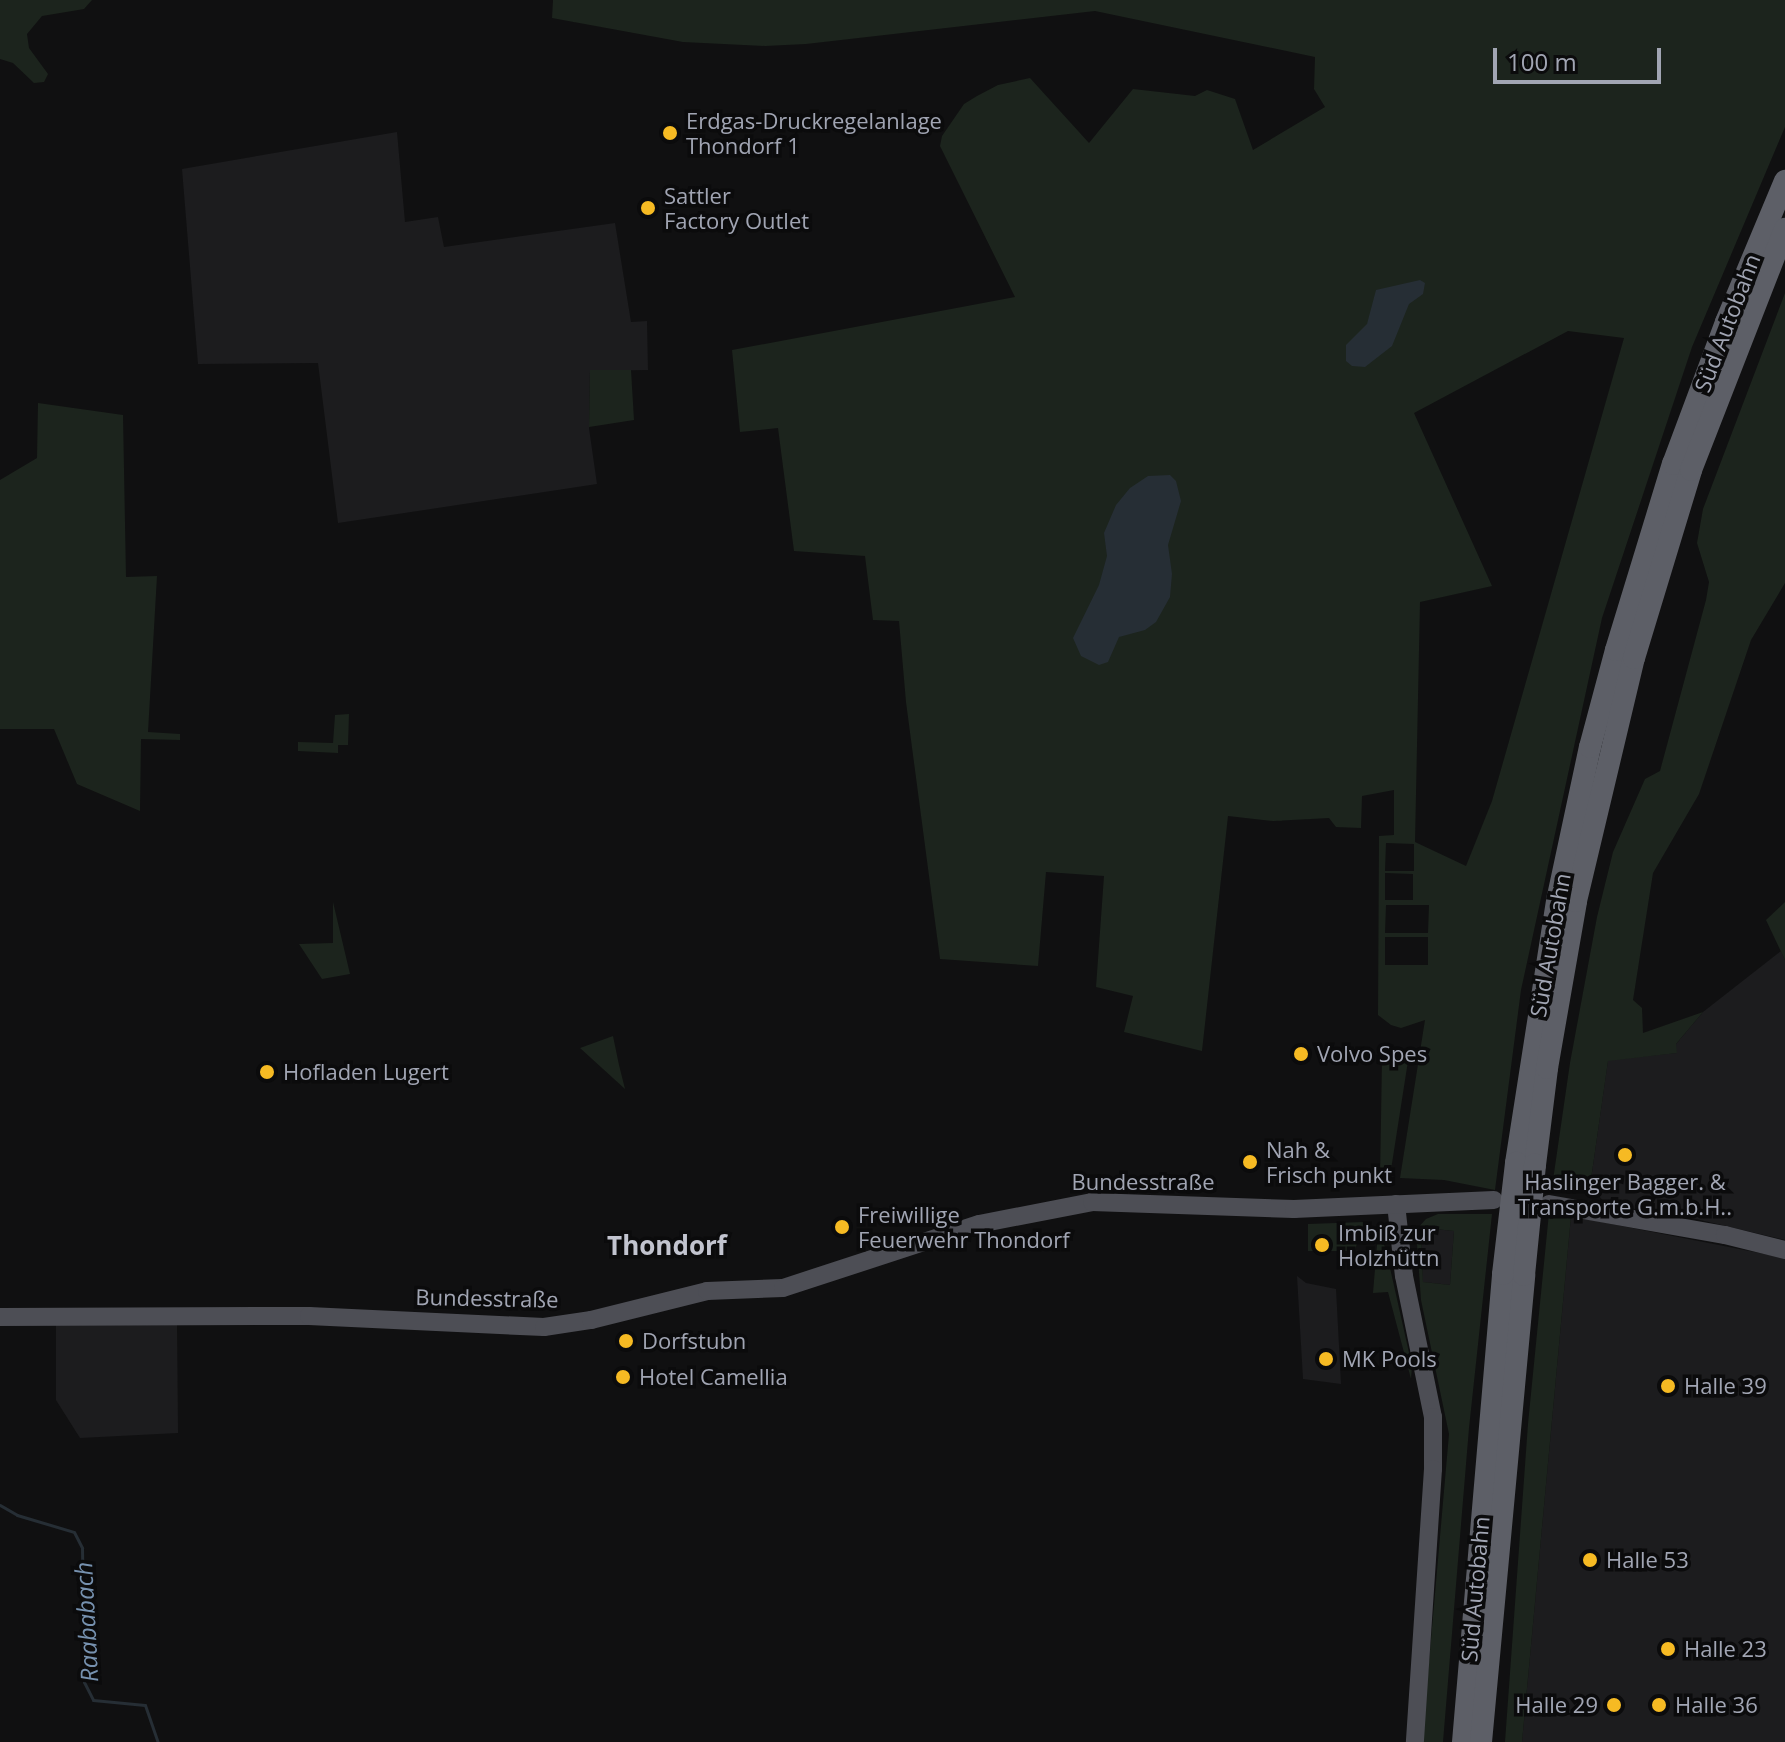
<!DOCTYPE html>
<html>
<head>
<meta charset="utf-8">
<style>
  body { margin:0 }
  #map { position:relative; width:1785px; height:1742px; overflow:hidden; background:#101011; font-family:"Open Sans",sans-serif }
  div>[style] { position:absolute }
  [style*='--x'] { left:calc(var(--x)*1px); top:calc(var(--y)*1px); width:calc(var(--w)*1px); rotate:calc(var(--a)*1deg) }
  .built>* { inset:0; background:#1c1c1e }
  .green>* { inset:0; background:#1c241d }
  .water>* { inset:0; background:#262e35 }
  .stream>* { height:3px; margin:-1.5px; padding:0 1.5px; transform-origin:1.5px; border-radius:1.5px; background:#262e35 }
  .primary>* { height:18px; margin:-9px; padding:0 9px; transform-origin:9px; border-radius:9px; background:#4d4e55 }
  .highway>* { height:22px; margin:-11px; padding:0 11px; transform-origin:11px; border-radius:11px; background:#5d5f67 }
  .highway-bridge>* { height:22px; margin:-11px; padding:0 11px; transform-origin:11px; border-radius:11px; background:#5d5f67 }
  .dots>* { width:22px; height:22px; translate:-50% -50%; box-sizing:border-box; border:4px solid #0b0b0c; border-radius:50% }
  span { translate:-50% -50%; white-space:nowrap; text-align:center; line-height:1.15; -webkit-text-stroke:7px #0b0b0c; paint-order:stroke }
  .poi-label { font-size:22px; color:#a1a5b3 }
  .left { translate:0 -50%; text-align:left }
  .right { translate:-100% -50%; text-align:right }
  .street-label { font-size:22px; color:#a1a5b3 }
  .water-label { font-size:24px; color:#7691af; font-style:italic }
  .quarter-label { font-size:26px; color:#c2c4cf; font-weight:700 }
  .scale { position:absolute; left:1493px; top:48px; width:168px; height:36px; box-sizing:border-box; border:4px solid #a1a5b3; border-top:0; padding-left:10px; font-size:24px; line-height:28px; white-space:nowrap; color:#a1a5b3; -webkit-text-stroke:6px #0b0b0c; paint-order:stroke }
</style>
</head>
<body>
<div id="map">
  <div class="built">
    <div style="clip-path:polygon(397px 132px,405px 222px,438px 217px,444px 247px,615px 223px,631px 322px,647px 321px,648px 370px,590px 371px,589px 428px,597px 484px,338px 523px,318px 363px,198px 364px,182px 169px)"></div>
    <div style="clip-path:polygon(1781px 951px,1785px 960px,1785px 1240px,1696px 1219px,1606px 1204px,1590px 1186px,1608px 1060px,1676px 1053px,1676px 1044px,1703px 1012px)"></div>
    <div style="clip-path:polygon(1571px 1216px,1785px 1258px,1785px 1742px,1522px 1742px)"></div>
    <div style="clip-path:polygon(1426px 1228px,1454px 1231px,1450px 1285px,1423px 1282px,1421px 1232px)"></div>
    <div style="clip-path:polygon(1297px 1276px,1306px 1283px,1336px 1289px,1341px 1384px,1303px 1379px)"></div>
    <div style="clip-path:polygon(56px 1321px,177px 1322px,178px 1433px,80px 1438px,56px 1400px)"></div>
  </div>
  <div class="green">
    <div style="clip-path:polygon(0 0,92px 0,84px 9px,42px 16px,27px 34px,29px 48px,48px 74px,44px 82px,34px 83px,13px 63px,0 59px)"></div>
    <div style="clip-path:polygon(evenodd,553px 0,1785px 0,1785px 127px,1692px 347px,1602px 618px,1521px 990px,1495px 1190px,1444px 1180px,1400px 1178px,1425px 1020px,1401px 1028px,1391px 1025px,1378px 1015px,1379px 836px,1394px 835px,1394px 790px,1362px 796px,1361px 828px,1336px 827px,1329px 818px,1273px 821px,1228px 816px,1202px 1051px,1124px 1032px,1133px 996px,1096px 987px,1104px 876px,1046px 872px,1038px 966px,940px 959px,906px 702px,899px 621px,873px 620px,865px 556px,794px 551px,778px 428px,740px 432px,732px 350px,1015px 297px,940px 146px,942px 136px,964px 104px,977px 96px,998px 85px,1030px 78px,1089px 143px,1133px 89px,1195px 96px,1207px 90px,1235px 99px,1253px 150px,1325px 107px,1314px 89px,1315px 57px,1095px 11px,806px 44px,765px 46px,683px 42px,552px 18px,553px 0,1568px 331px,1624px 338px,1492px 801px,1466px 866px,1415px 842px,1420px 602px,1492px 586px,1414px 413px,1568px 331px,553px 0,1386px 843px,1414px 844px,1414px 871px,1385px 871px,1386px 843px,553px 0,1385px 873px,1413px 874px,1413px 900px,1385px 900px,1385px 873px,553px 0,1386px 905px,1429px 905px,1428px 933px,1385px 933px,1386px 905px,553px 0,1385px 937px,1428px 937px,1428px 965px,1385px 965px,1385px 937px)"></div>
    <div style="clip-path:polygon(1785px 293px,1785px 583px,1751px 640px,1699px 794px,1653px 873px,1633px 1000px,1642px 1008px,1643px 1033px,1703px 1012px,1676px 1044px,1677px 1053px,1608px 1061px,1590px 1186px,1552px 1187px,1570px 1063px,1597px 917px,1613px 852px,1645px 779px,1660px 771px,1706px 600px,1709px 582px,1697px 543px,1703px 509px)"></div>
    <div style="clip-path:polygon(590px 370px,631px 370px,634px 420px,589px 427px)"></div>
    <div style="clip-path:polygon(38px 403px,123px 415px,126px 577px,157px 576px,148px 732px,180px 734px,180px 740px,141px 739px,140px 811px,77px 784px,54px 729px,0 729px,0 480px,37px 458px)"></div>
    <div style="clip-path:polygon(349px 714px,348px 745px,338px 745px,338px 753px,298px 751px,298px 742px,333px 743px,335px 715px)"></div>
    <div style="clip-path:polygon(333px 902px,350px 974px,322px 979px,299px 944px,333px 943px)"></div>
    <div style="clip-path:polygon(1785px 902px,1785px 960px,1766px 920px)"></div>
    <div style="clip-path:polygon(613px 1036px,619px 1065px,625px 1089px,580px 1048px)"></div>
    <div style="clip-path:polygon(1390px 1047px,1400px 1049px,1408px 1061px,1390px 1176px,1380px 1181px,1382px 1059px)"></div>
    <div style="clip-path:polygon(1549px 1213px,1571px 1216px,1522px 1742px,1505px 1742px,1528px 1424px)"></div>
    <div style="clip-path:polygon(evenodd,1438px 1214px,1492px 1214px,1469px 1428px,1443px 1742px,1422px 1742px,1449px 1434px,1421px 1300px,1416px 1230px,1426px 1219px,1438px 1214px,1426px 1228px,1454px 1231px,1450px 1285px,1423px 1282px,1421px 1232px,1426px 1228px)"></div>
    <div style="clip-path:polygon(1364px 1222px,1375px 1227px,1380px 1234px,1386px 1250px,1412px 1366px,1411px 1379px,1388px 1292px,1373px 1293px,1378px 1233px,1360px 1231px,1355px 1251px,1308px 1251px,1308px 1224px)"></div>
  </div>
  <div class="water">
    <div style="clip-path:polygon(1420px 280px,1425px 283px,1423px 294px,1409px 304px,1392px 346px,1365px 367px,1352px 366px,1346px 361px,1346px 345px,1367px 324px,1376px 290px)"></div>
    <div style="clip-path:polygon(1170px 475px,1176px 481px,1181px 501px,1168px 545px,1172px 574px,1170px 597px,1156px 622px,1145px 630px,1119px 637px,1108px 662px,1099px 665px,1081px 656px,1073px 638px,1099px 585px,1107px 556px,1104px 533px,1116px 505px,1130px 488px,1148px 476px)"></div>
  </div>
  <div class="stream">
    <div style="--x:0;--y:1505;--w:20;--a:30"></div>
    <div style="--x:17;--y:1515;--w:59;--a:16.6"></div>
    <div style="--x:74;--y:1532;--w:18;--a:63"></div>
    <div style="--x:82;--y:1548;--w:134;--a:89.1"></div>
    <div style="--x:84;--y:1682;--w:20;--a:63"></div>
    <div style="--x:93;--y:1700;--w:52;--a:5.5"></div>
    <div style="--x:145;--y:1705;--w:39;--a:71"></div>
  </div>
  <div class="primary">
    <div style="--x:1396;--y:1204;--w:72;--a:83.7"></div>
    <div style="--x:1404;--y:1276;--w:144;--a:78.4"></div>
    <div style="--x:1433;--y:1417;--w:52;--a:90"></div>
    <div style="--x:1433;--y:1469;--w:274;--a:93.8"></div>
    <div style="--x:1549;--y:1204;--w:179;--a:10"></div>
    <div style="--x:1725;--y:1235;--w:62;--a:14"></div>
    <div style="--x:0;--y:1317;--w:309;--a:-0.2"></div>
    <div style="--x:309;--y:1316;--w:235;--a:2.7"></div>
    <div style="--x:544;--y:1327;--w:48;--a:-8.5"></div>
    <div style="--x:591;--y:1320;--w:120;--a:-14"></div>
    <div style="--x:707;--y:1291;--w:76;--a:-2.3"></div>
    <div style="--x:783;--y:1288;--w:206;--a:-18.1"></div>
    <div style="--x:979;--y:1224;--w:115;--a:-11"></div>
    <div style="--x:1092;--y:1202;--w:202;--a:2"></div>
    <div style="--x:1294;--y:1209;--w:200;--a:-2.6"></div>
  </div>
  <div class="highway">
    <div style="--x:1516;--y:1163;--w:270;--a:-81.1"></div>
    <div style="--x:1558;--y:896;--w:152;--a:-77.9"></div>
    <div style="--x:1590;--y:747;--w:100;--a:-75"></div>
    <div style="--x:1616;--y:650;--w:195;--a:-73"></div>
    <div style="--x:1673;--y:464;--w:152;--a:-69.5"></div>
    <div style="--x:1726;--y:322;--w:153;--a:-67.3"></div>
    <div style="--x:1535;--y:1165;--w:98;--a:-82.9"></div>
    <div style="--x:1547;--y:1068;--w:169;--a:-80.1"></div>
    <div style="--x:1576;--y:901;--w:250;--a:-76.6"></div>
    <div style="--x:1634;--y:658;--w:196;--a:-73.1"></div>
    <div style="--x:1691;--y:470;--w:259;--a:-68.7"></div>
    <div style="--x:1463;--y:1742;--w:470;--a:-85.1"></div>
    <div style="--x:1481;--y:1742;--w:469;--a:-84.7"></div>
  </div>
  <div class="highway-bridge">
    <div style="--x:1503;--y:1274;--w:112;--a:-83.3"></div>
    <div style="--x:1524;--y:1275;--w:111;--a:-84.3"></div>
  </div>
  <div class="dots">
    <div style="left:670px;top:133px;background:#f6ba23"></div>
    <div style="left:648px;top:208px;background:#f6ba23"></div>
    <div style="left:1301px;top:1054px;background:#f6ba23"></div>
    <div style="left:267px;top:1072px;background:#f6ba23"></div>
    <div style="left:1625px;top:1155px;background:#f6ba23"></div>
    <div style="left:1250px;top:1162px;background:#f6ba23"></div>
    <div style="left:842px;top:1227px;background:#f6ba23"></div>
    <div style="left:1322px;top:1245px;background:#f6ba23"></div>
    <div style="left:626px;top:1341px;background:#f6ba23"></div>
    <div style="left:1326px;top:1359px;background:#f6ba23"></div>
    <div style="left:623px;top:1377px;background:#f6ba23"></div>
    <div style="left:1668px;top:1386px;background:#f6ba23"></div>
    <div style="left:1590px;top:1560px;background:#f6ba23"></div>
    <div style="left:1668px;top:1649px;background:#f6ba23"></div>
    <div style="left:1614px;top:1705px;background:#f6ba23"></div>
    <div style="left:1659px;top:1705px;background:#f6ba23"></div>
  </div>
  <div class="poi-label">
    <span class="left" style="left:686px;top:133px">Erdgas-Druckregelanlage<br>Thondorf 1</span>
    <span class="left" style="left:664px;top:208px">Sattler<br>Factory Outlet</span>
    <span class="left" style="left:1317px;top:1054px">Volvo Spes</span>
    <span class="left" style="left:283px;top:1072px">Hofladen Lugert</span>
    <span class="left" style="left:1266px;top:1162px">Nah &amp;<br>Frisch punkt</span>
    <span style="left:1625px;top:1194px">Haslinger Bagger. &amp;<br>Transporte G.m.b.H..</span>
    <span class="left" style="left:858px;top:1227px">Freiwillige<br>Feuerwehr Thondorf</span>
    <span class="left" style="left:1338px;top:1245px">Imbiß zur<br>Holzhüttn</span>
    <span class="left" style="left:642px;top:1341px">Dorfstubn</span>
    <span class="left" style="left:1342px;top:1359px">MK Pools</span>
    <span class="left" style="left:639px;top:1377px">Hotel Camellia</span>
    <span class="left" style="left:1684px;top:1386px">Halle 39</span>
    <span class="left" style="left:1606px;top:1560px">Halle 53</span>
    <span class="left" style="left:1684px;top:1649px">Halle 23</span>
    <span class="right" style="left:1598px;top:1705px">Halle 29</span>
    <span class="left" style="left:1675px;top:1705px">Halle 36</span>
  </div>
  <div class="street-label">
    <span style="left:1727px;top:323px;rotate:-69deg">Süd Autobahn</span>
    <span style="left:1550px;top:945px;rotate:-80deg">Süd Autobahn</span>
    <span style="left:1143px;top:1182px">Bundesstraße</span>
    <span style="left:487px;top:1298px;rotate:1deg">Bundesstraße</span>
    <span style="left:1475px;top:1589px;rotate:-85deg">Süd Autobahn</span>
  </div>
  <div class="water-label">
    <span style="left:86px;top:1622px;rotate:-93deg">Raababach</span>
  </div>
  <div class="quarter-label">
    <span style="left:667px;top:1246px">Thondorf</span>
  </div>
  <div class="scale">100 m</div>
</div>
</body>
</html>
